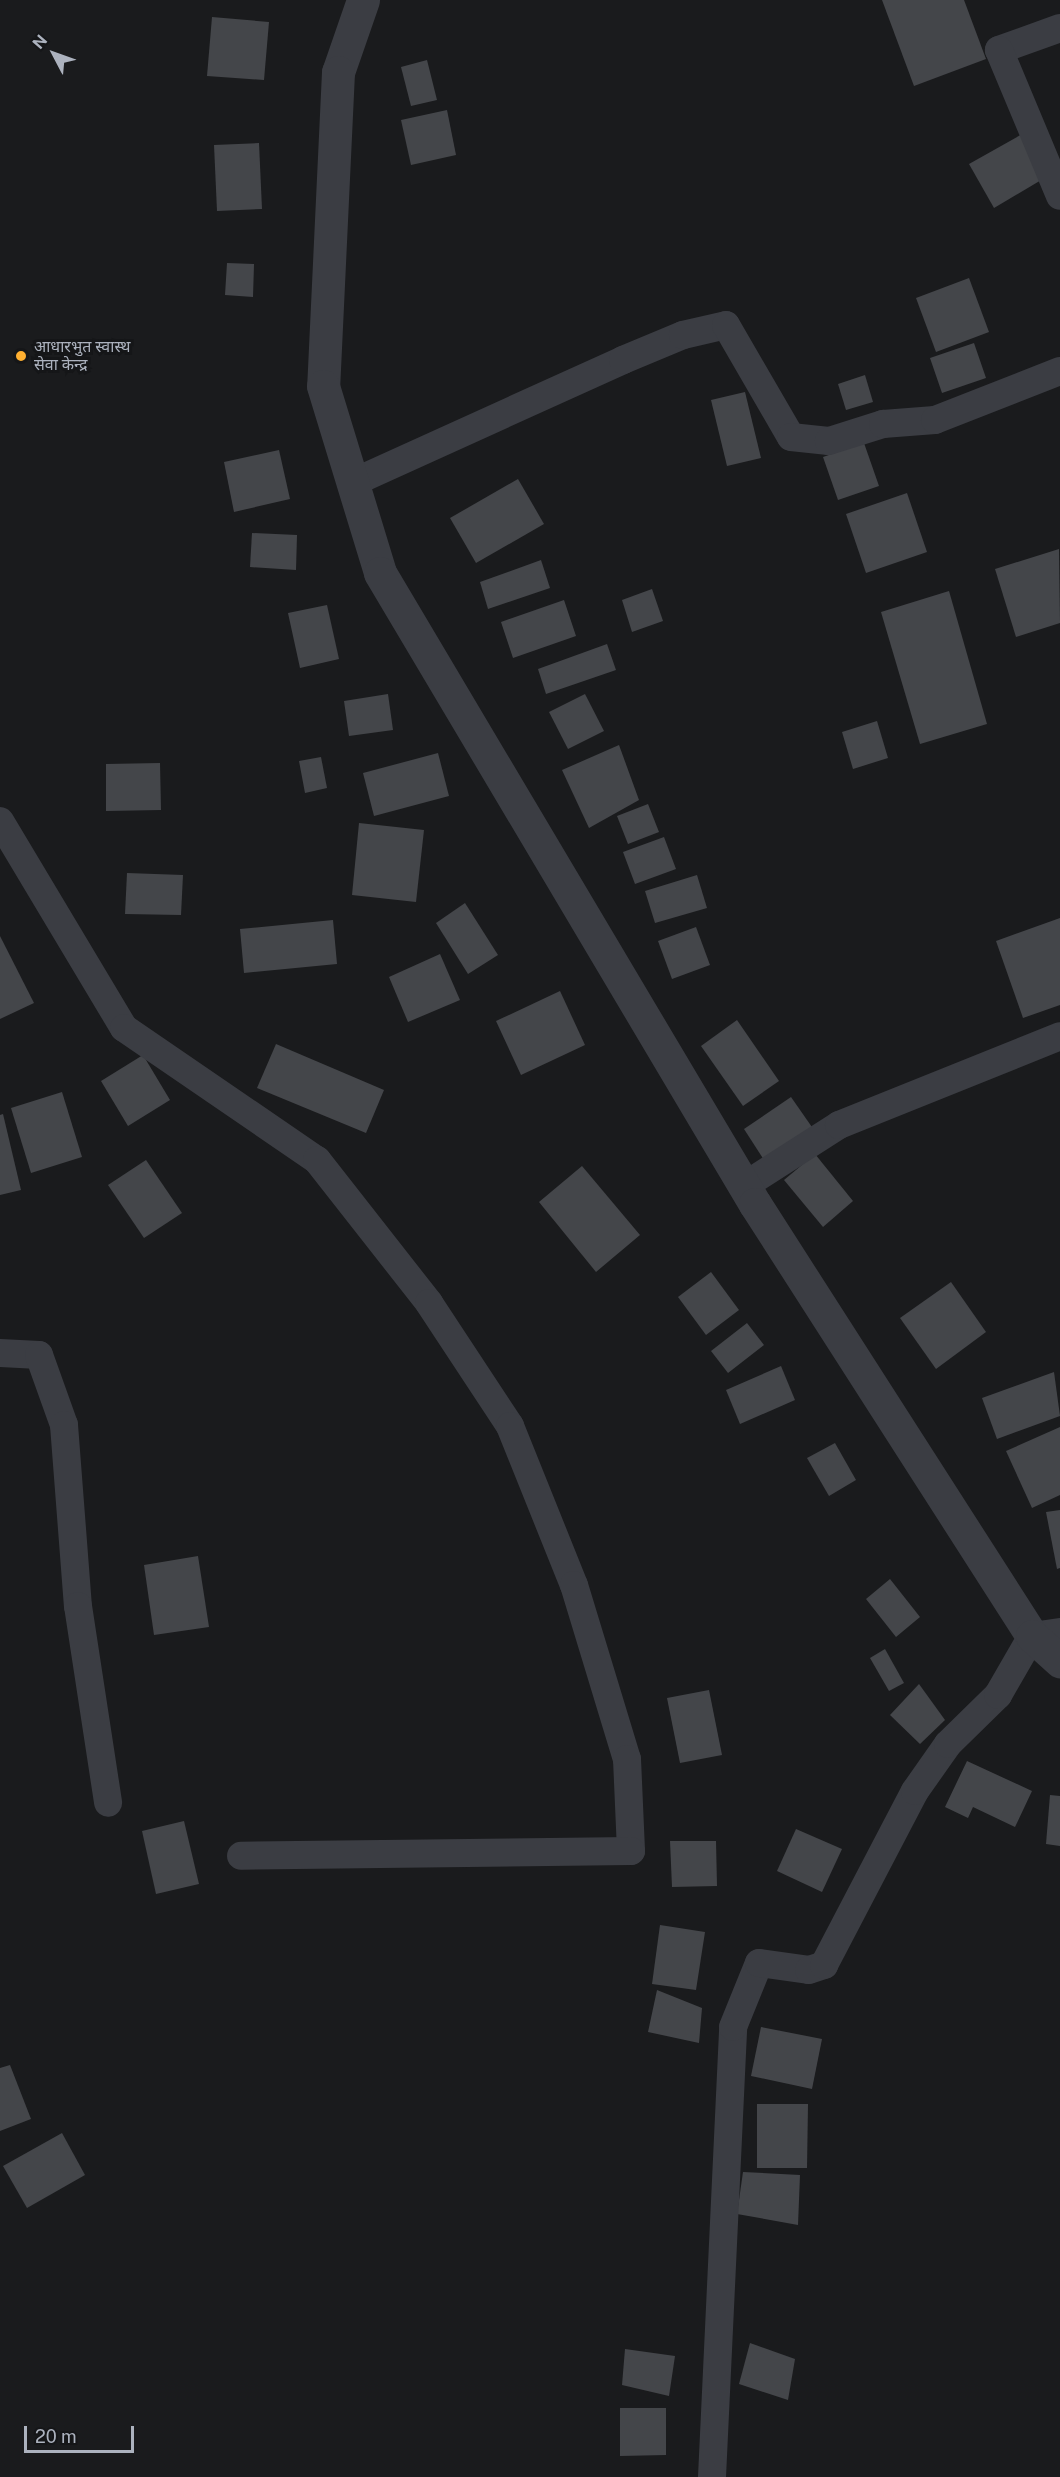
<!DOCTYPE html>
<html>
<head>
<meta charset="utf-8">
<style>
  body { margin:0 }
  #map { position:relative; width:1060px; height:2477px; overflow:hidden; background:#1a1b1d; font-family:"Public Sans","Noto Sans Devanagari",sans-serif }
  div>[style] { position:absolute }
  [style*='--x'] { left:calc(var(--x)*1px); top:calc(var(--y)*1px); width:calc(var(--w)*1px); rotate:calc(var(--a)*1deg) }
  .building>* { inset:0; background:#44464a }
  .minor>* { height:28px; margin:-14px; padding:0 14px; transform-origin:14px; border-radius:14px; background:#3b3d43 }
  .tertiary>* { height:33px; margin:-16.5px; padding:0 16.5px; transform-origin:16.5px; border-radius:16.5px; background:#3b3d43 }
  .dots>* { width:16px; height:16px; translate:-50% -50%; box-sizing:border-box; border:3px solid #151618; border-radius:50% }
  span { translate:-50% -50%; white-space:nowrap; text-align:center; line-height:1.15; -webkit-text-stroke:6px #151618; paint-order:stroke }
  .poi-label { font-size:16px; color:#acb2be }
  .left { translate:0 -50%; text-align:left }
  .north { position:absolute; left:24px; top:24px; width:60px; height:60px; -webkit-text-stroke:4px #151618; paint-order:stroke; rotate:311deg; font-size:16px; font-weight:700; line-height:24px; text-align:center; color:#acb2be }
  .north::after { content:''; display:block; margin:auto; width:21px; height:27px; background:#acb2be; clip-path:polygon(50% 0,100% 100%,50% 72%,0 100%) }
  .scale { position:absolute; left:24px; top:2426px; width:110px; height:27px; box-sizing:border-box; border:3px solid #acb2be; border-top:0; padding-left:8px; font-size:18px; line-height:21px; white-space:nowrap; color:#acb2be; -webkit-text-stroke:4px #151618; paint-order:stroke }
</style>
</head>
<body>
<div id="map">
  <div class="building">
    <div style="clip-path:polygon(882px 0,964px 0,986px 59px,914px 86px)"></div>
    <div style="clip-path:polygon(212px 17px,269px 22px,264px 80px,207px 76px)"></div>
    <div style="clip-path:polygon(427px 60px,437px 100px,411px 106px,401px 67px)"></div>
    <div style="clip-path:polygon(447px 110px,456px 155px,411px 165px,401px 120px)"></div>
    <div style="clip-path:polygon(1024px 133px,1048px 176px,994px 208px,969px 164px)"></div>
    <div style="clip-path:polygon(259px 143px,262px 209px,217px 211px,214px 145px)"></div>
    <div style="clip-path:polygon(227px 263px,254px 264px,253px 297px,225px 295px)"></div>
    <div style="clip-path:polygon(969px 278px,989px 332px,936px 352px,916px 298px)"></div>
    <div style="clip-path:polygon(974px 343px,986px 378px,942px 393px,930px 358px)"></div>
    <div style="clip-path:polygon(865px 375px,873px 402px,846px 410px,838px 384px)"></div>
    <div style="clip-path:polygon(745px 392px,761px 458px,727px 466px,711px 400px)"></div>
    <div style="clip-path:polygon(864px 443px,879px 486px,838px 500px,823px 457px)"></div>
    <div style="clip-path:polygon(279px 450px,290px 499px,234px 512px,224px 462px)"></div>
    <div style="clip-path:polygon(518px 479px,544px 524px,476px 563px,450px 518px)"></div>
    <div style="clip-path:polygon(907px 493px,927px 552px,866px 573px,846px 514px)"></div>
    <div style="clip-path:polygon(252px 533px,297px 535px,296px 570px,250px 567px)"></div>
    <div style="clip-path:polygon(1059px 549px,1060px 623px,1016px 637px,995px 569px)"></div>
    <div style="clip-path:polygon(541px 560px,550px 588px,488px 609px,480px 582px)"></div>
    <div style="clip-path:polygon(652px 589px,663px 621px,632px 632px,622px 600px)"></div>
    <div style="clip-path:polygon(949px 591px,987px 724px,920px 744px,881px 612px)"></div>
    <div style="clip-path:polygon(564px 600px,576px 636px,513px 658px,501px 622px)"></div>
    <div style="clip-path:polygon(327px 605px,339px 659px,300px 668px,288px 613px)"></div>
    <div style="clip-path:polygon(607px 644px,616px 670px,546px 694px,538px 669px)"></div>
    <div style="clip-path:polygon(388px 694px,393px 730px,349px 736px,344px 701px)"></div>
    <div style="clip-path:polygon(585px 694px,604px 731px,568px 749px,549px 712px)"></div>
    <div style="clip-path:polygon(877px 721px,888px 758px,853px 769px,842px 732px)"></div>
    <div style="clip-path:polygon(619px 745px,639px 800px,589px 828px,562px 770px)"></div>
    <div style="clip-path:polygon(438px 753px,449px 796px,374px 816px,363px 773px)"></div>
    <div style="clip-path:polygon(321px 757px,327px 788px,305px 793px,299px 761px)"></div>
    <div style="clip-path:polygon(160px 763px,161px 810px,106px 811px,106px 764px)"></div>
    <div style="clip-path:polygon(648px 804px,659px 832px,628px 844px,617px 816px)"></div>
    <div style="clip-path:polygon(359px 823px,424px 830px,416px 902px,352px 895px)"></div>
    <div style="clip-path:polygon(664px 837px,676px 869px,635px 884px,623px 852px)"></div>
    <div style="clip-path:polygon(127px 873px,183px 875px,181px 915px,125px 914px)"></div>
    <div style="clip-path:polygon(697px 875px,707px 908px,655px 923px,645px 891px)"></div>
    <div style="clip-path:polygon(465px 903px,498px 955px,468px 974px,436px 923px)"></div>
    <div style="clip-path:polygon(1060px 918px,1060px 1005px,1023px 1018px,996px 941px)"></div>
    <div style="clip-path:polygon(333px 920px,337px 964px,244px 973px,240px 929px)"></div>
    <div style="clip-path:polygon(696px 927px,710px 965px,672px 979px,658px 941px)"></div>
    <div style="clip-path:polygon(0 936px,34px 1003px,0 1019px)"></div>
    <div style="clip-path:polygon(440px 954px,460px 1000px,408px 1022px,389px 977px)"></div>
    <div style="clip-path:polygon(560px 991px,585px 1045px,521px 1075px,496px 1021px)"></div>
    <div style="clip-path:polygon(737px 1020px,779px 1081px,743px 1106px,701px 1046px)"></div>
    <div style="clip-path:polygon(276px 1044px,384px 1090px,366px 1133px,257px 1088px)"></div>
    <div style="clip-path:polygon(143px 1055px,170px 1100px,128px 1126px,101px 1081px)"></div>
    <div style="clip-path:polygon(62px 1092px,82px 1157px,31px 1173px,11px 1108px)"></div>
    <div style="clip-path:polygon(791px 1097px,814px 1130px,766px 1163px,744px 1129px)"></div>
    <div style="clip-path:polygon(3px 1114px,21px 1190px,0 1195px,0 1115px)"></div>
    <div style="clip-path:polygon(815px 1154px,853px 1201px,823px 1227px,784px 1180px)"></div>
    <div style="clip-path:polygon(146px 1160px,182px 1213px,144px 1238px,108px 1185px)"></div>
    <div style="clip-path:polygon(582px 1166px,640px 1235px,596px 1272px,539px 1202px)"></div>
    <div style="clip-path:polygon(711px 1272px,739px 1310px,706px 1335px,678px 1297px)"></div>
    <div style="clip-path:polygon(951px 1282px,986px 1332px,936px 1369px,900px 1318px)"></div>
    <div style="clip-path:polygon(747px 1323px,764px 1345px,728px 1373px,711px 1351px)"></div>
    <div style="clip-path:polygon(781px 1366px,795px 1400px,740px 1424px,726px 1390px)"></div>
    <div style="clip-path:polygon(1054px 1372px,1060px 1416px,997px 1439px,982px 1398px)"></div>
    <div style="clip-path:polygon(1060px 1427px,1060px 1495px,1032px 1508px,1006px 1451px)"></div>
    <div style="clip-path:polygon(835px 1443px,856px 1480px,829px 1496px,807px 1458px)"></div>
    <div style="clip-path:polygon(1060px 1510px,1060px 1568px,1057px 1569px,1046px 1512px)"></div>
    <div style="clip-path:polygon(198px 1556px,209px 1627px,154px 1635px,144px 1565px)"></div>
    <div style="clip-path:polygon(890px 1579px,920px 1617px,896px 1637px,866px 1599px)"></div>
    <div style="clip-path:polygon(885px 1649px,904px 1683px,889px 1691px,870px 1658px)"></div>
    <div style="clip-path:polygon(919px 1684px,945px 1720px,920px 1744px,890px 1715px)"></div>
    <div style="clip-path:polygon(709px 1690px,722px 1755px,680px 1763px,667px 1698px)"></div>
    <div style="clip-path:polygon(967px 1761px,1032px 1791px,1015px 1827px,973px 1807px,968px 1818px,945px 1807px)"></div>
    <div style="clip-path:polygon(1050px 1795px,1060px 1796px,1060px 1846px,1046px 1844px)"></div>
    <div style="clip-path:polygon(184px 1821px,199px 1884px,156px 1894px,142px 1831px)"></div>
    <div style="clip-path:polygon(796px 1829px,842px 1849px,822px 1892px,777px 1871px)"></div>
    <div style="clip-path:polygon(670px 1841px,716px 1841px,717px 1886px,672px 1887px)"></div>
    <div style="clip-path:polygon(660px 1925px,705px 1932px,696px 1990px,652px 1984px)"></div>
    <div style="clip-path:polygon(657px 1990px,702px 2008px,699px 2043px,648px 2032px)"></div>
    <div style="clip-path:polygon(761px 2027px,822px 2039px,812px 2089px,751px 2076px)"></div>
    <div style="clip-path:polygon(10px 2065px,31px 2119px,0 2131px,0 2068px)"></div>
    <div style="clip-path:polygon(757px 2104px,808px 2104px,807px 2168px,757px 2168px)"></div>
    <div style="clip-path:polygon(62px 2133px,85px 2175px,27px 2208px,3px 2166px)"></div>
    <div style="clip-path:polygon(743px 2172px,800px 2175px,798px 2225px,737px 2214px)"></div>
    <div style="clip-path:polygon(750px 2343px,795px 2359px,788px 2400px,739px 2384px)"></div>
    <div style="clip-path:polygon(625px 2349px,675px 2356px,669px 2396px,622px 2385px)"></div>
    <div style="clip-path:polygon(620px 2408px,666px 2408px,666px 2455px,620px 2456px)"></div>
  </div>
  <div class="minor">
    <div style="--x:1060;--y:28;--w:65;--a:160.2"></div>
    <div style="--x:999;--y:50;--w:158;--a:67.3"></div>
    <div style="--x:352;--y:483;--w:298;--a:-24.4"></div>
    <div style="--x:623;--y:360;--w:65;--a:-22.6"></div>
    <div style="--x:683;--y:335;--w:44;--a:-13.1"></div>
    <div style="--x:726;--y:325;--w:129;--a:59.9"></div>
    <div style="--x:791;--y:437;--w:38;--a:6"></div>
    <div style="--x:829;--y:441;--w:57;--a:-17.5"></div>
    <div style="--x:883;--y:424;--w:52;--a:-4.4"></div>
    <div style="--x:935;--y:420;--w:134;--a:-21.4"></div>
    <div style="--x:0;--y:821;--w:241;--a:59.1"></div>
    <div style="--x:124;--y:1028;--w:234;--a:34.4"></div>
    <div style="--x:317;--y:1160;--w:182;--a:51.9"></div>
    <div style="--x:429;--y:1303;--w:147;--a:56.6"></div>
    <div style="--x:510;--y:1426;--w:171;--a:68.1"></div>
    <div style="--x:574;--y:1585;--w:182;--a:73.1"></div>
    <div style="--x:627;--y:1759;--w:92;--a:87.5"></div>
    <div style="--x:631;--y:1851;--w:390;--a:179.3"></div>
    <div style="--x:744;--y:1186;--w:113;--a:-32.7"></div>
    <div style="--x:839;--y:1125;--w:238;--a:-21.9"></div>
    <div style="--x:0;--y:1353;--w:39;--a:3"></div>
    <div style="--x:39;--y:1355;--w:74;--a:70.3"></div>
    <div style="--x:64;--y:1425;--w:182;--a:85.6"></div>
    <div style="--x:78;--y:1606;--w:199;--a:81.3"></div>
    <div style="--x:712;--y:2477;--w:450;--a:-87.3"></div>
    <div style="--x:733;--y:2027;--w:69;--a:-67.9"></div>
    <div style="--x:759;--y:1963;--w:50;--a:8"></div>
    <div style="--x:809;--y:1970;--w:16;--a:-18"></div>
    <div style="--x:824;--y:1965;--w:196;--a:-62.4"></div>
    <div style="--x:915;--y:1791;--w:57;--a:-54.9"></div>
    <div style="--x:948;--y:1744;--w:70;--a:-44.4"></div>
    <div style="--x:998;--y:1695;--w:68;--a:-60"></div>
    <div style="--x:1032;--y:1636;--w:28;--a:-8"></div>
  </div>
  <div class="tertiary">
    <div style="--x:363;--y:0;--w:76;--a:109.1"></div>
    <div style="--x:338;--y:72;--w:314;--a:92.7"></div>
    <div style="--x:323;--y:386;--w:195;--a:73"></div>
    <div style="--x:380;--y:573;--w:734;--a:59.28"></div>
    <div style="--x:755;--y:1204;--w:513;--a:57.33"></div>
    <div style="--x:1032;--y:1636;--w:38;--a:42"></div>
  </div>
  <div class="dots">
    <div style="left:21px;top:356px;background:#ffb031"></div>
  </div>
  <div class="poi-label">
    <span class="left" style="left:34px;top:356px">आधारभुत स्वास्थ<br>सेवा केन्द्र</span>
  </div>
  <div class="north">N</div>
  <div class="scale">20 m</div>
</div>
</body>
</html>
